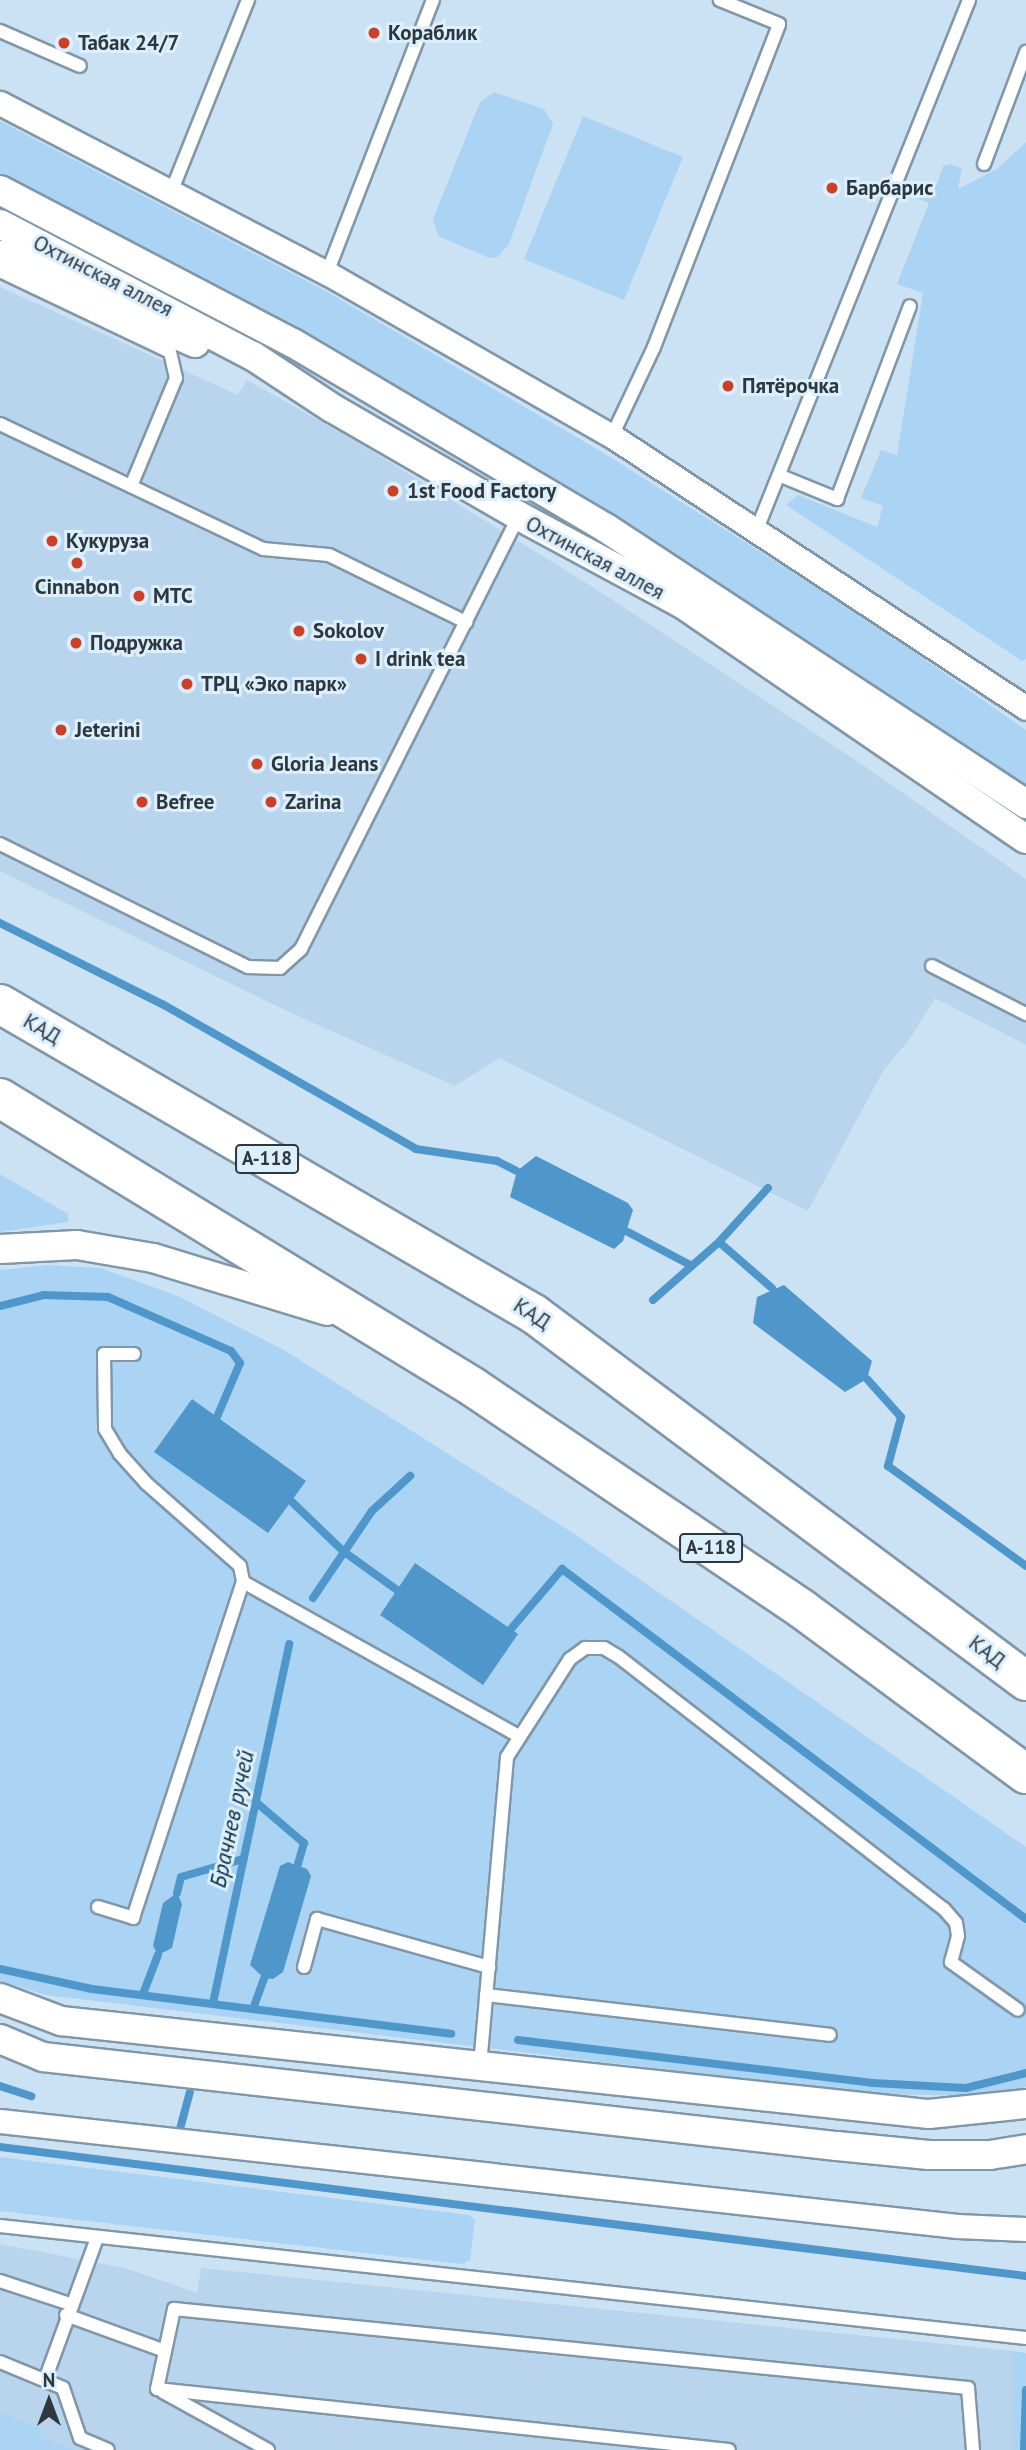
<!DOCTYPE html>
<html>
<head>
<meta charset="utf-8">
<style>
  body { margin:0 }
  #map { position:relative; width:1026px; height:2450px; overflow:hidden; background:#cbe2f4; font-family:"PT Sans",sans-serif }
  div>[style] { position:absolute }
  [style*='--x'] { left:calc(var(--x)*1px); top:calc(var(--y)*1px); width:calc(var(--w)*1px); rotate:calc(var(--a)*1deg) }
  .built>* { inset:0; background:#b9d5ed }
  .green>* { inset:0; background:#abd4f4 }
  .water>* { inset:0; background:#4f97cb }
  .stream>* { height:8px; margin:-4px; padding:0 4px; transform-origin:4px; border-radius:4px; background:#4f97cb }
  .roads { filter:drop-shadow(2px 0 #8197a8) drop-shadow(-2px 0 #8197a8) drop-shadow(0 2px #8197a8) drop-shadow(0 -2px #8197a8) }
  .service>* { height:12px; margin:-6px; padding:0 6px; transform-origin:6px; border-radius:6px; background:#fff }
  .minor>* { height:23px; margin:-11.5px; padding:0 11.5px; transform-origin:11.5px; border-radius:11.5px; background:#fff }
  .tertiary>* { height:28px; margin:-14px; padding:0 14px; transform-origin:14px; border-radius:14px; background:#fff }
  .motorway>* { height:38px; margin:-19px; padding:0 19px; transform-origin:19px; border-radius:19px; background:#fff }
  .dots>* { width:19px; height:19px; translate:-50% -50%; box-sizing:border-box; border:4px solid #dceffd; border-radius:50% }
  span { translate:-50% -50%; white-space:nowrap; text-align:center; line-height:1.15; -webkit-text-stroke:6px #dceffd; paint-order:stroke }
  .shield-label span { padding:2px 5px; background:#dceffd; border:2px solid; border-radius:5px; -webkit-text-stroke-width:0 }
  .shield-label { font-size:19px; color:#2e373e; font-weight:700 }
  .poi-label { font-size:21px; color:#2e373e; font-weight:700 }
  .left { translate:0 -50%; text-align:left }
  .street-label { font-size:21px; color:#2e373e }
  .water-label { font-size:23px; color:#0d2d43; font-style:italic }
  .north { position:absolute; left:14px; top:2366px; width:70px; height:70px; -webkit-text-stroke:5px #dceffd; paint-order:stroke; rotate:0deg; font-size:19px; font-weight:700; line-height:28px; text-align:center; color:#2e373e }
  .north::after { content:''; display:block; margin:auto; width:24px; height:32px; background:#2e373e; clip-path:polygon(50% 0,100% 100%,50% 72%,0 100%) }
</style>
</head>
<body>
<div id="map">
  <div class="built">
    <div style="clip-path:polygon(0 287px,238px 395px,247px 380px,352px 439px,588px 584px,860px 763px,1026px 879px,1026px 1045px,935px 998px,912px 1036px,883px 1071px,808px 1211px,499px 1058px,455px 1086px,291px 1013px,0 871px)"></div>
    <div style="clip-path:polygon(0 2244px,125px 2268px,197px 2293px,201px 2268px,1013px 2351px,1013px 2450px,75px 2450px,40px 2436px,42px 2429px,0 2412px)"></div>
  </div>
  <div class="green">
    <div style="clip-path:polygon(494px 92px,544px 109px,553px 124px,509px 244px,498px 257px,489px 258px,438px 236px,433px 219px,480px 102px)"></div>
    <div style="clip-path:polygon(583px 116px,683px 157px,624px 300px,524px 259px)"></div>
    <div style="clip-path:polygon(0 121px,324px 290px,602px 452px,865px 618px,1026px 730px,1026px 790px,842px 663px,579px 498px,0 180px)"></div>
    <div style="clip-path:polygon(1026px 142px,1026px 659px,1022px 661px,786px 505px,798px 495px,877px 527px,883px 506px,861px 498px,881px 450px,897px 455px,923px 293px,897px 284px,929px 203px,913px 197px,911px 192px,917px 183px,937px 185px,943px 166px,950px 164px,962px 168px,958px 189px,997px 169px)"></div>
    <div style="clip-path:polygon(0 1174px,68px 1214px,68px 1222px,0 1232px)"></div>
    <div style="clip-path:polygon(48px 1265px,100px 1268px,178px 1296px,284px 1350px,573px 1533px,1026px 1847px,1026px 2087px,993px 2096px,871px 2094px,46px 1995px,0 1981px,0 1270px)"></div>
    <div style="clip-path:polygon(0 2157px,469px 2215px,475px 2220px,470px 2260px,462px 2264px,0 2211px)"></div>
    <div style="clip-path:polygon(1013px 2351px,1026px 2353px,1026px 2450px,1013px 2450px)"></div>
    <div style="clip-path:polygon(0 2412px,43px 2429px,40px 2436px,75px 2450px,0 2450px)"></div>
  </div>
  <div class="water">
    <div style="clip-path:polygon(536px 1156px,628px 1203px,633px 1210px,623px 1241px,614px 1249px,510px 1197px,517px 1171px)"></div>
    <div style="clip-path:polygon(784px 1285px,872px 1361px,867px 1379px,845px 1392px,753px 1323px,757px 1297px)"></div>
    <div style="clip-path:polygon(192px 1399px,306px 1481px,268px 1533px,154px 1452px)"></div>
    <div style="clip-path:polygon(415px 1563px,518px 1634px,483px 1685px,380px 1615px)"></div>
    <div style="clip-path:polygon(288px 1862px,307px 1869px,311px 1876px,283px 1972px,273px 1979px,264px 1978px,250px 1965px,280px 1866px)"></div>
    <div style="clip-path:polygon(177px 1893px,182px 1904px,172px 1948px,158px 1955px,153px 1946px,163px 1903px)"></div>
  </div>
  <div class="stream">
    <div style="--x:0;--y:923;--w:183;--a:26.6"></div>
    <div style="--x:164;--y:1005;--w:290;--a:29.7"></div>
    <div style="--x:416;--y:1149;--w:82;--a:8.4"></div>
    <div style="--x:497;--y:1161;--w:22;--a:27"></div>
    <div style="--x:628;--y:1232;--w:72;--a:28"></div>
    <div style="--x:719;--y:1242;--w:70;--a:41"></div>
    <div style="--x:653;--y:1300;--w:88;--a:-41.3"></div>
    <div style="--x:719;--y:1242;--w:73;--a:-47.8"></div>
    <div style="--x:0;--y:1306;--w:45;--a:-14"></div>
    <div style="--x:44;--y:1295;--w:64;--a:1.8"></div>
    <div style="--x:108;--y:1297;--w:134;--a:23.7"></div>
    <div style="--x:231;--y:1351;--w:15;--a:53"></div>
    <div style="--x:240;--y:1363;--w:59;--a:113.1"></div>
    <div style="--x:867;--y:1379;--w:51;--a:48.2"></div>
    <div style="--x:901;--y:1417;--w:51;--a:104.9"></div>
    <div style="--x:888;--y:1466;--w:170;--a:35.9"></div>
    <div style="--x:290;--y:1500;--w:74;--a:43.9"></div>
    <div style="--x:343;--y:1551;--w:67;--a:35.8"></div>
    <div style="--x:313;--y:1598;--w:105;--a:-55.9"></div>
    <div style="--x:372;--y:1511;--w:52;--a:-42.6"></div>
    <div style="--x:511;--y:1629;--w:79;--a:-49.6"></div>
    <div style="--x:562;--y:1569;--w:581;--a:37.03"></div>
    <div style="--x:257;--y:1803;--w:62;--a:40.4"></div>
    <div style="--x:304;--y:1843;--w:22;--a:106"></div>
    <div style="--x:177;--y:1893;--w:16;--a:-76"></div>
    <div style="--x:181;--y:1877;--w:65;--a:-16.2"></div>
    <div style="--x:0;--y:1969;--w:94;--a:12.3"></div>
    <div style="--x:92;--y:1989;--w:362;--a:7.1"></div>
    <div style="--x:143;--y:1994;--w:42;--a:-69"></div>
    <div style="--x:213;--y:2003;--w:367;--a:-78"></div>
    <div style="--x:253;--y:2009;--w:33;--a:-70"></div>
    <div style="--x:518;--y:2040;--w:357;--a:6.9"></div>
    <div style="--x:872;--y:2083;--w:94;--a:3"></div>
    <div style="--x:966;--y:2088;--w:62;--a:-14"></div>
    <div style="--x:0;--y:2086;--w:33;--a:18"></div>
    <div style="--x:180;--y:2129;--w:38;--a:-75"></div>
    <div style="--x:0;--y:2147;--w:1034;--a:7.17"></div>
    <div style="--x:1024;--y:2450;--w:60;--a:-88.1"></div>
  </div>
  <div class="roads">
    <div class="service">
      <div style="--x:0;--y:31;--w:87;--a:23.6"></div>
      <div style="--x:984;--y:164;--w:120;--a:-69.4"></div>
      <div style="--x:172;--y:190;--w:205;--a:-68.2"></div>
      <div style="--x:0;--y:271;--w:188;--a:25.5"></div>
      <div style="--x:170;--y:352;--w:27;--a:77"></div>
      <div style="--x:176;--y:378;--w:117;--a:112.6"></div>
      <div style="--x:327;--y:273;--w:293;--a:-68.8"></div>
      <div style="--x:0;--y:424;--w:291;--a:25.4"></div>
      <div style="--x:263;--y:549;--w:66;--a:5.2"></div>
      <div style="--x:329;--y:555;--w:153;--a:26.1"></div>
      <div style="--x:612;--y:436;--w:98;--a:-64.7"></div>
      <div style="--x:654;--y:347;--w:346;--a:-68.8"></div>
      <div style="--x:779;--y:24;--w:64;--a:-157.9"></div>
      <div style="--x:781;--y:476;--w:61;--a:22.3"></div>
      <div style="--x:837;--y:499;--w:206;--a:-69.3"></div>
      <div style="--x:757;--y:529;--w:570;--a:-68.16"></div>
      <div style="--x:0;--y:844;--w:277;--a:26.4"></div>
      <div style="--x:248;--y:967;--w:32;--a:2"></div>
      <div style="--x:280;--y:968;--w:28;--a:-42"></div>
      <div style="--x:301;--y:949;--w:485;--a:-63.3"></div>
      <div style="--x:932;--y:966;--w:106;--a:27.1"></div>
      <div style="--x:134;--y:1354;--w:30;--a:180"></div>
      <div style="--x:104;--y:1354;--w:75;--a:89.2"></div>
      <div style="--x:105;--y:1429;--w:29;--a:59"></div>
      <div style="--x:120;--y:1454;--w:39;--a:48"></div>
      <div style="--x:146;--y:1483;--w:125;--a:41.4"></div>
      <div style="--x:240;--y:1566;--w:16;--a:79"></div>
      <div style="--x:98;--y:1907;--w:37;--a:17"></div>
      <div style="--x:133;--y:1918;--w:354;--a:-71.9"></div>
      <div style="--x:243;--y:1582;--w:317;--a:29.2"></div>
      <div style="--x:304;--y:1967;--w:50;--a:-74.8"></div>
      <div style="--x:317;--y:1919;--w:179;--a:15.6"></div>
      <div style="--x:486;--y:1995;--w:346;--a:6.6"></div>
      <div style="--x:480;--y:2066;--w:310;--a:-85"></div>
      <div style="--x:507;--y:1757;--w:117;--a:-57.3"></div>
      <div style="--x:570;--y:1659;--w:19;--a:-36"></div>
      <div style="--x:585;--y:1648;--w:19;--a:0"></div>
      <div style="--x:604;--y:1648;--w:17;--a:31"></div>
      <div style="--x:619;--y:1657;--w:411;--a:37.8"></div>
      <div style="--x:944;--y:1909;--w:18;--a:49"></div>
      <div style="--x:956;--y:1923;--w:13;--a:81"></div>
      <div style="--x:958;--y:1936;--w:27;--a:105"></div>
      <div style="--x:951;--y:1962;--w:82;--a:35.6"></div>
      <div style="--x:0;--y:2226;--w:1032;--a:6.23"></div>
      <div style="--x:0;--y:2281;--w:74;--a:18.2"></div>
      <div style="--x:66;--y:2315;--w:105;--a:20"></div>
      <div style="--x:0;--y:2362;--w:68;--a:22.4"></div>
      <div style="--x:63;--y:2388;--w:53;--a:71.2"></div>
      <div style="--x:80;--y:2438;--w:30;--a:23"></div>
      <div style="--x:45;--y:2380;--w:151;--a:-69.9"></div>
      <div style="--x:157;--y:2389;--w:82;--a:-78"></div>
      <div style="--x:174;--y:2309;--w:798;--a:5.68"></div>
      <div style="--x:968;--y:2388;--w:62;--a:85.4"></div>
      <div style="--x:157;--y:2389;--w:575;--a:6.09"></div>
      <div style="--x:163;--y:2392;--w:120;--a:28.9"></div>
    </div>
    <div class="minor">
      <div style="--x:0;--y:103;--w:369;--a:27.5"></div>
      <div style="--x:327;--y:273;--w:328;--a:29.8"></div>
      <div style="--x:612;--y:436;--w:495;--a:33.3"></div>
      <div style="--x:0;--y:2121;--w:963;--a:6.26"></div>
      <div style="--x:957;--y:2226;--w:69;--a:2.5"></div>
    </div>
    <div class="tertiary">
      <div style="--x:0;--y:190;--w:331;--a:27.6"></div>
      <div style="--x:293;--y:343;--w:364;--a:30.6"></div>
      <div style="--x:606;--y:528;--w:503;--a:33.31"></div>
      <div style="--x:0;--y:224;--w:285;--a:27.6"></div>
      <div style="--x:253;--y:356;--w:95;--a:33.4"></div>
      <div style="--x:332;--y:408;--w:216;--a:30"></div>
      <div style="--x:519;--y:516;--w:187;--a:28.3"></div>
      <div style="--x:684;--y:605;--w:414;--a:34.4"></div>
      <div style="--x:0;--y:255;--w:214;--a:24.3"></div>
      <div style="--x:0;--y:1249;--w:77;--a:-3"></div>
      <div style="--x:77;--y:1245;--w:77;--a:9.7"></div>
      <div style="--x:153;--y:1258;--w:182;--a:16.9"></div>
      <div style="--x:0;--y:1998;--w:65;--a:20.7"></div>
      <div style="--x:61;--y:2021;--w:873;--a:6.12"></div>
      <div style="--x:929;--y:2114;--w:98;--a:-5.9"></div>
      <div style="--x:0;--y:2039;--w:47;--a:22.7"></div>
      <div style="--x:43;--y:2057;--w:799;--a:6.4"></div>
      <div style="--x:837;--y:2146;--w:92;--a:5.6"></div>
      <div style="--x:929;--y:2155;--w:61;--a:0"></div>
      <div style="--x:990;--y:2155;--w:36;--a:-9"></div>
    </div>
    <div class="motorway">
      <div style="--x:0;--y:1004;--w:617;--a:30.14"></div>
      <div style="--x:534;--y:1314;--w:614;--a:36.72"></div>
      <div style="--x:0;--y:1098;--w:554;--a:31.42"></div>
      <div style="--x:473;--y:1387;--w:397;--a:34"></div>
      <div style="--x:802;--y:1609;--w:278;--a:36.4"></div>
    </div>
  </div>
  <div class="dots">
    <div style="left:374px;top:33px;background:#cc4028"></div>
    <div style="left:64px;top:43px;background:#cc4028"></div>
    <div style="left:832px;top:188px;background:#cc4028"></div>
    <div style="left:728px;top:386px;background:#cc4028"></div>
    <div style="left:393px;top:491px;background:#cc4028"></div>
    <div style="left:52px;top:541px;background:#cc4028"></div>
    <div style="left:77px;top:563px;background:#cc4028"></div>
    <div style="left:139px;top:596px;background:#cc4028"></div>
    <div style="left:299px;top:631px;background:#cc4028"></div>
    <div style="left:76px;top:643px;background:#cc4028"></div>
    <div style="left:361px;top:659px;background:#cc4028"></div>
    <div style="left:187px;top:684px;background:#cc4028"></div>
    <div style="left:61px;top:730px;background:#cc4028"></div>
    <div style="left:257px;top:764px;background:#cc4028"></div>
    <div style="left:142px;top:802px;background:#cc4028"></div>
    <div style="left:271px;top:802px;background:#cc4028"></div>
  </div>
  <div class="shield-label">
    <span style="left:267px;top:1159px">А-118</span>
    <span style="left:711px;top:1548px">А-118</span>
  </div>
  <div class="poi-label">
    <span class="left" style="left:388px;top:33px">Кораблик</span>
    <span class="left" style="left:78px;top:43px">Табак 24/7</span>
    <span class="left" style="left:846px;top:188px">Барбарис</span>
    <span class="left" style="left:742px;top:386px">Пятёрочка</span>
    <span class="left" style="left:407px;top:491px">1st Food Factory</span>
    <span class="left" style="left:66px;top:541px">Кукуруза</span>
    <span style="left:77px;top:587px">Cinnabon</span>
    <span class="left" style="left:153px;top:596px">МТС</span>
    <span class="left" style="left:313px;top:631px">Sokolov</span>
    <span class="left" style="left:90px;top:643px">Подружка</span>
    <span class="left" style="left:375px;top:659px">I drink tea</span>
    <span class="left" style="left:201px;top:684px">ТРЦ «Эко парк»</span>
    <span class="left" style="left:75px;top:730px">Jeterini</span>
    <span class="left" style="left:271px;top:764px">Gloria Jeans</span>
    <span class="left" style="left:156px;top:802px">Befree</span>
    <span class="left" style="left:285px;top:802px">Zarina</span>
  </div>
  <div class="street-label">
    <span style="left:103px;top:276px;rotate:27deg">Охтинская аллея</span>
    <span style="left:595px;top:558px;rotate:28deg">Охтинская аллея</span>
    <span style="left:42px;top:1029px;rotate:30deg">КАД</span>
    <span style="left:532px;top:1314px;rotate:33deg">КАД</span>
    <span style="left:987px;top:1652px;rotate:37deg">КАД</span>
  </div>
  <div class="water-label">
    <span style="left:232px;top:1819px;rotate:-78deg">Брачнев ручей</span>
  </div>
  <div class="north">N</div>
</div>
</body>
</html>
